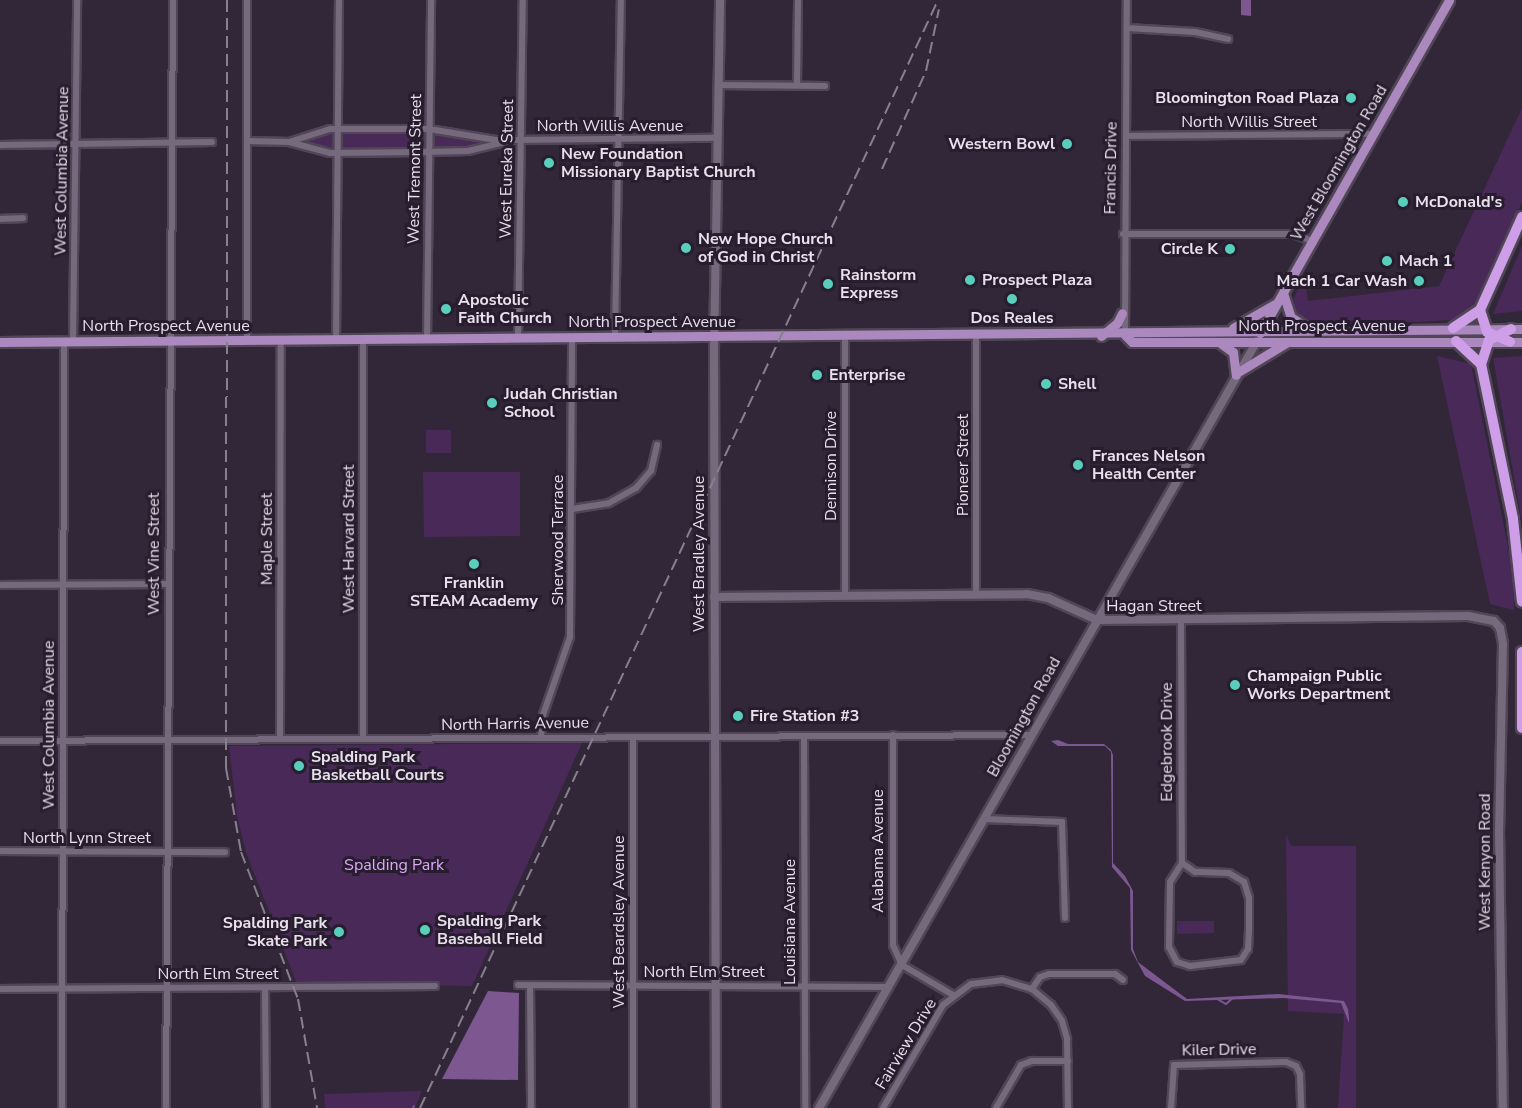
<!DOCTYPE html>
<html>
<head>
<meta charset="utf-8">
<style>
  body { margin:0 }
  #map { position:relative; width:1522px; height:1108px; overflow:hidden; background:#322739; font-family:"Nunito Sans",sans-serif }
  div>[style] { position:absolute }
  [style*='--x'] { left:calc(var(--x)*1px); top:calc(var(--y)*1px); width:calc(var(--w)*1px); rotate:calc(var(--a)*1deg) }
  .green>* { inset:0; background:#482958 }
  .water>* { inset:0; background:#7c5790 }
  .stream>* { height:2px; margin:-1px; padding:0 1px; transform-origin:1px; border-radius:1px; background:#7c5790 }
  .roads { filter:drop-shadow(2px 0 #504655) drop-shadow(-2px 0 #504655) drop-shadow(0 2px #504655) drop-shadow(0 -2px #504655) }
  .street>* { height:6px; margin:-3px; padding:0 3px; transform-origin:3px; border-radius:3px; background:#76697e }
  .secondary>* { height:8px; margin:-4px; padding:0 4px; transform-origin:4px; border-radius:4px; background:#76697e }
  .primary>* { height:9px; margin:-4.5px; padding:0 4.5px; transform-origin:4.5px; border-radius:4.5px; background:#ab89be }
  .highway>* { height:10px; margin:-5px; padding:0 5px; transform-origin:5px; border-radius:5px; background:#ce9ee9 }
  .rail>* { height:2px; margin-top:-1px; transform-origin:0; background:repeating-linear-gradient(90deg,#887f8e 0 12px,transparent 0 18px) }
  .dots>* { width:16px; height:16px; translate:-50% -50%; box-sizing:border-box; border:3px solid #281d2e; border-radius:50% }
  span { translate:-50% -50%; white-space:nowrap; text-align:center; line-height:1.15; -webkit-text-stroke:6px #281d2e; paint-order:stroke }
  .poi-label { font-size:16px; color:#e8e1ed; font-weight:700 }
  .right { translate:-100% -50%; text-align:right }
  .left { translate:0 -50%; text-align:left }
  .street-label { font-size:16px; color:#e8e1ed }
  .park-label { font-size:16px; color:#dda8fb }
</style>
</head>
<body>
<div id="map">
  <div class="green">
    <div style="clip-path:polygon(1522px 108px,1522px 202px,1473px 310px,1462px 319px,1419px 322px,1304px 320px,1295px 316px,1290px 308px,1301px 281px,1305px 283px,1308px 301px,1439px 286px)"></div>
    <div style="clip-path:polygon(416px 131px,443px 132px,483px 142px,453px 149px,349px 151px,302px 142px,326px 133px)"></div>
    <div style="clip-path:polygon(1522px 246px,1522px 311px,1493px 314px)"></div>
    <div style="clip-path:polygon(1437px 356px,1471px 364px,1513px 571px,1514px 610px,1490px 604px)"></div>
    <div style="clip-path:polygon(1522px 356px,1522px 523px,1493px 358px)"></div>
    <div style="clip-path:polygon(426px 430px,451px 430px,451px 453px,426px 453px)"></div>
    <div style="clip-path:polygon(423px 472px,520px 472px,520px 536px,424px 537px)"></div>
    <div style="clip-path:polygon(582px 743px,472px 986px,297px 984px,246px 852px,237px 816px,229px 746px)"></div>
    <div style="clip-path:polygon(1286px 834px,1291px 846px,1356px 846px,1356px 1108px,1338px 1108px,1344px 1014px,1288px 1011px)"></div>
    <div style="clip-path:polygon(1177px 921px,1214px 921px,1214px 933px,1177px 934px)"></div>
    <div style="clip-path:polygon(422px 1091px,415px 1108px,325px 1108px,324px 1094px)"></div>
  </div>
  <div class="water">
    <div style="clip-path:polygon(1241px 0,1251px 0,1251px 16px,1241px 15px)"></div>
    <div style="clip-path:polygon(1058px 740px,1068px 744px,1104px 744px,1111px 750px,1113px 755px,1113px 863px,1125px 876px,1133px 891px,1133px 949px,1138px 962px,1187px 999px,1278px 994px,1344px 1001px,1348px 1009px,1349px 1018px,1350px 1108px,1349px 1023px,1341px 1003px,1283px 998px,1185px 1001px,1145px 976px,1131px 950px,1130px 888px,1112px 867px,1111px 752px,1105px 746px,1058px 746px,1051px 741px)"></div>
    <div style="clip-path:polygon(488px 991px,519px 993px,518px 1080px,442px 1079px)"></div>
  </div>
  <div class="stream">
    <div style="--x:1217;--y:999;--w:10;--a:29"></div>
    <div style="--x:1226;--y:1004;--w:9;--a:-41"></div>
    <div style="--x:413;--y:1108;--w:2;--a:-63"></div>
  </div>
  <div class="roads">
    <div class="street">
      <div style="--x:247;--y:0;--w:340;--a:90"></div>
      <div style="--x:1127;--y:28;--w:68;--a:3.4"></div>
      <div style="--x:1195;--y:32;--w:34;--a:12"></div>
      <div style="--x:797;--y:84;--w:84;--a:-89.3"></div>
      <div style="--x:718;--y:85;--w:107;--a:0.5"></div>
      <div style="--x:1126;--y:136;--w:246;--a:-0.5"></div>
      <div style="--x:247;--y:141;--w:42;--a:1.4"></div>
      <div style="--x:289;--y:142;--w:42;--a:15"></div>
      <div style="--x:330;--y:153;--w:92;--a:-0.6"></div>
      <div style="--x:422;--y:152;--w:46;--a:-1.2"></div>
      <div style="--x:468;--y:151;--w:46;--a:-13.7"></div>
      <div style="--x:513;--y:140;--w:204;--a:-0.6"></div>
      <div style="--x:289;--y:142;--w:43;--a:-17.6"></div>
      <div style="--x:330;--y:129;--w:99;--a:0"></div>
      <div style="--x:429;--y:129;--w:74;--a:9.3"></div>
      <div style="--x:0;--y:145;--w:212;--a:-0.8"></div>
      <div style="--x:0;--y:219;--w:23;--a:-2"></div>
      <div style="--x:1123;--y:234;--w:170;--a:0"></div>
      <div style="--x:1293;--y:234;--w:20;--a:20"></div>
      <div style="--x:1125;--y:335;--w:335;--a:-89.7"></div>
      <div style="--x:845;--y:336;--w:260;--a:90"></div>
      <div style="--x:976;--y:336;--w:259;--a:90"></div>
      <div style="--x:615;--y:337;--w:337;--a:-89"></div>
      <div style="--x:518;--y:338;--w:338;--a:-89.2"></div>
      <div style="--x:336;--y:339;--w:339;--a:-89.5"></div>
      <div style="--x:427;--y:339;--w:339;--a:-89.3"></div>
      <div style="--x:73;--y:341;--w:341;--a:-89.3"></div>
      <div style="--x:572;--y:509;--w:37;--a:-9"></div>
      <div style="--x:609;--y:503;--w:31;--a:-29"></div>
      <div style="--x:636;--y:488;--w:23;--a:-49"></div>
      <div style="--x:651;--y:471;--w:27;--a:-77"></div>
      <div style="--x:0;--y:585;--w:167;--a:-0.3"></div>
      <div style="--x:1181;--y:621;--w:242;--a:89.8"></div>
      <div style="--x:1182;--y:863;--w:22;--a:122"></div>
      <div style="--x:1170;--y:882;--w:65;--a:90.9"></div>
      <div style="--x:1169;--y:947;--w:17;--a:62"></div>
      <div style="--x:1177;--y:962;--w:14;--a:17"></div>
      <div style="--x:1190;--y:966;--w:51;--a:-6.7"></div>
      <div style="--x:1241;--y:960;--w:13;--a:-58"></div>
      <div style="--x:1248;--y:949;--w:17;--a:-87"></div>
      <div style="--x:1249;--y:932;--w:34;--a:-90"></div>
      <div style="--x:1249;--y:898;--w:17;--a:-107"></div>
      <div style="--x:1244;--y:882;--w:17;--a:-149"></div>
      <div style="--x:1229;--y:873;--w:34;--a:-178"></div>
      <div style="--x:1195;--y:872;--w:16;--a:-145"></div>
      <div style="--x:893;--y:735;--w:210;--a:90"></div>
      <div style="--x:893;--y:945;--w:22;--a:66"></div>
      <div style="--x:902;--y:965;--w:59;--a:30.5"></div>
      <div style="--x:804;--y:736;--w:372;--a:89.8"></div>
      <div style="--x:541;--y:737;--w:22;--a:-85"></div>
      <div style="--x:543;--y:715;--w:83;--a:-70.9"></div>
      <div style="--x:570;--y:637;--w:300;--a:-89.6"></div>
      <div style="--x:633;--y:737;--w:371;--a:90"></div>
      <div style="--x:280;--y:739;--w:399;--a:-89.9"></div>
      <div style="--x:363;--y:739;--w:400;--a:-90"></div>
      <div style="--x:0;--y:741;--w:1029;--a:-0.33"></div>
      <div style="--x:984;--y:819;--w:78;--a:2.2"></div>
      <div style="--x:1062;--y:822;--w:96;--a:88.2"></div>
      <div style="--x:0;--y:851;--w:225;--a:0.3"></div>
      <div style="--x:518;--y:985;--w:371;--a:0.3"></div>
      <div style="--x:530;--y:985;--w:123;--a:89.5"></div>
      <div style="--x:265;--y:988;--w:120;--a:89.5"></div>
      <div style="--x:0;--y:989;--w:435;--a:-0.4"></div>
      <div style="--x:1032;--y:989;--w:14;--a:-56"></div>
      <div style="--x:1040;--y:977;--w:9;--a:-18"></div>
      <div style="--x:1049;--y:974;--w:66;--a:0"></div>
      <div style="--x:1115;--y:974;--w:10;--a:37"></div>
      <div style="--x:62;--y:1108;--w:767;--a:-89.85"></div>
      <div style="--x:166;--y:1108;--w:1108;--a:-89.64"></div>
      <div style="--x:883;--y:1108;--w:119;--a:-59.8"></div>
      <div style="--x:943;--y:1005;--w:35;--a:-37"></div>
      <div style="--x:971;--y:984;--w:31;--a:-7"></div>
      <div style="--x:1002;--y:980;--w:31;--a:17"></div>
      <div style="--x:1032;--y:989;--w:25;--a:40"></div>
      <div style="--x:1051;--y:1005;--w:19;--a:55"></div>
      <div style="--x:1062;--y:1021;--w:19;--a:74"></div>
      <div style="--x:1067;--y:1039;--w:69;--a:89.2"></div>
      <div style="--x:996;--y:1108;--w:50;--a:-59.8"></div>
      <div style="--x:1021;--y:1065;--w:12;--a:-20"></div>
      <div style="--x:1032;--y:1061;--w:36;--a:0"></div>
      <div style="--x:1171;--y:1108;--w:43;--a:-86"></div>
      <div style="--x:1174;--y:1065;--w:112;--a:-1.5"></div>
      <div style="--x:1286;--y:1062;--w:11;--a:22"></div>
      <div style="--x:1296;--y:1066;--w:9;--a:63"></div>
      <div style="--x:1300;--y:1074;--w:34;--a:88"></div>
    </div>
    <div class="secondary">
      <div style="--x:714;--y:597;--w:313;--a:-0.5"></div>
      <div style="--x:1027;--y:594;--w:21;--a:11"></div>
      <div style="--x:1048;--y:598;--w:54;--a:24.2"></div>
      <div style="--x:1097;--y:620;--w:371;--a:-0.6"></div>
      <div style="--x:1468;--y:616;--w:26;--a:11"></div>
      <div style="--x:1494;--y:621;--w:9;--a:49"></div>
      <div style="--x:1500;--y:628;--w:16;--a:79"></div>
      <div style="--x:1503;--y:644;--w:186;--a:91.2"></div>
      <div style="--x:1499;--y:830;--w:278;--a:89.2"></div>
      <div style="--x:716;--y:1108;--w:758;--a:-90.15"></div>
      <div style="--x:714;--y:350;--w:350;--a:-89"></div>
      <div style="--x:819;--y:1108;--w:883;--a:-60.27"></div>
    </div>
    <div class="primary">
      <div style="--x:1283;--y:293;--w:25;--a:72"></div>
      <div style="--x:1291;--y:317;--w:22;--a:34"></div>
      <div style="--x:1233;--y:328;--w:48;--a:-29.7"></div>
      <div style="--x:1260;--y:333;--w:383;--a:-60.4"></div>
      <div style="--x:1125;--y:335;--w:10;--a:45"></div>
      <div style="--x:1132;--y:342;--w:390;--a:0"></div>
      <div style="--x:1101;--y:336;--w:21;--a:-39"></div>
      <div style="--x:1117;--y:323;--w:11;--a:-63"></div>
      <div style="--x:0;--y:342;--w:1522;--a:-0.49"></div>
      <div style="--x:1219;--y:342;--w:17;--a:36"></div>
      <div style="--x:1233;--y:352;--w:23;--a:83"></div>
      <div style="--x:1240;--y:371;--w:54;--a:-31.3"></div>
    </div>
    <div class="highway">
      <div style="--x:1480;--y:310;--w:23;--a:72"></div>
      <div style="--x:1487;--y:332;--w:25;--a:23"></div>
      <div style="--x:1453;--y:328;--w:32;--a:-34"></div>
      <div style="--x:1480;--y:310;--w:102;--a:-65.7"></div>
      <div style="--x:1511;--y:329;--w:25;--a:153"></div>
      <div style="--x:1489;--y:340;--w:25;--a:108"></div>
      <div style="--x:1481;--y:364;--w:158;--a:78.3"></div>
      <div style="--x:1513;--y:519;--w:83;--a:83.8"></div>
      <div style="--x:1456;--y:341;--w:34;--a:43"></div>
      <div style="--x:1522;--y:652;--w:76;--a:90"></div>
    </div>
  </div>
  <div class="rail">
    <div style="--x:227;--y:0;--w:768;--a:90.07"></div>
    <div style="--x:226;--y:768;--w:85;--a:79.9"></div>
    <div style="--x:241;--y:852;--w:158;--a:68.8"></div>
    <div style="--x:298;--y:999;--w:111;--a:80.1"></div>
    <div style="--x:882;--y:169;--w:107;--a:-65.8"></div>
    <div style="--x:926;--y:71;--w:63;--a:-78.2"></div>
    <div style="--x:420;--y:1108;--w:1223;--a:-64.94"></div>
  </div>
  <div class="dots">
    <div style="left:1351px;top:98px;background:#5acebd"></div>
    <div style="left:1067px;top:144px;background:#5acebd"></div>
    <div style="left:549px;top:163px;background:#5acebd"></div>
    <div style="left:1403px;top:202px;background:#5acebd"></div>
    <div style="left:686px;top:248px;background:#5acebd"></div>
    <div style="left:1230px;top:249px;background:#5acebd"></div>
    <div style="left:1387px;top:261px;background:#5acebd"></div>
    <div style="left:970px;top:280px;background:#5acebd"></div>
    <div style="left:1419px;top:281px;background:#5acebd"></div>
    <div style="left:828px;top:284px;background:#5acebd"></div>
    <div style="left:1012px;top:299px;background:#5acebd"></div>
    <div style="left:446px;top:309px;background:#5acebd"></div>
    <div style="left:817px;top:375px;background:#5acebd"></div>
    <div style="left:1046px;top:384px;background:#5acebd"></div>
    <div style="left:492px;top:403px;background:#5acebd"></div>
    <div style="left:1078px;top:465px;background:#5acebd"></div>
    <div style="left:474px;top:564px;background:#5acebd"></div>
    <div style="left:1235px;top:685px;background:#5acebd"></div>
    <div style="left:738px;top:716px;background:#5acebd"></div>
    <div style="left:299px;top:766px;background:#5acebd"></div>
    <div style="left:425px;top:930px;background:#5acebd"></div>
    <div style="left:339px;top:932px;background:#5acebd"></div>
  </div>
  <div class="poi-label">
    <span class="right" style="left:1339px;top:98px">Bloomington Road Plaza</span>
    <span class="right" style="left:1055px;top:144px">Western Bowl</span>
    <span class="left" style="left:561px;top:163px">New Foundation<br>Missionary Baptist Church</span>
    <span class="left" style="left:1415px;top:202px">McDonald's</span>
    <span class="left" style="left:698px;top:248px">New Hope Church<br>of God in Christ</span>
    <span class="right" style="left:1218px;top:249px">Circle K</span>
    <span class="left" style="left:1399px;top:261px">Mach 1</span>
    <span class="left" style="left:840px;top:284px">Rainstorm<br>Express</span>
    <span class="left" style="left:982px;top:280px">Prospect Plaza</span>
    <span class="right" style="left:1407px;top:281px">Mach 1 Car Wash</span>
    <span class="left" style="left:458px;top:309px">Apostolic<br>Faith Church</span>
    <span style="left:1012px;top:318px">Dos Reales</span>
    <span class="left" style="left:829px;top:375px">Enterprise</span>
    <span class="left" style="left:1058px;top:384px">Shell</span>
    <span class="left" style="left:504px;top:403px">Judah Christian<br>School</span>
    <span class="left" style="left:1092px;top:465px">Frances Nelson<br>Health Center</span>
    <span style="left:474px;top:592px">Franklin<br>STEAM Academy</span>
    <span class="left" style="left:1247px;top:685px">Champaign Public<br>Works Department</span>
    <span class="left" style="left:750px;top:716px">Fire Station #3</span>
    <span class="left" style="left:311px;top:766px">Spalding Park<br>Basketball Courts</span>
    <span class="left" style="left:437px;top:930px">Spalding Park<br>Baseball Field</span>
    <span class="right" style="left:327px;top:932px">Spalding Park<br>Skate Park</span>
  </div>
  <div class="street-label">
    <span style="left:1249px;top:122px">North Willis Street</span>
    <span style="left:610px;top:126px">North Willis Avenue</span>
    <span style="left:1339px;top:163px;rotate:-60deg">West Bloomington Road</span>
    <span style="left:1111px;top:168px;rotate:-89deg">Francis Drive</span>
    <span style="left:415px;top:169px;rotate:-89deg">West Tremont Street</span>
    <span style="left:507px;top:169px;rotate:-89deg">West Eureka Street</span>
    <span style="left:62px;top:171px;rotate:-89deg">West Columbia Avenue</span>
    <span style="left:652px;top:322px">North Prospect Avenue</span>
    <span style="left:166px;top:326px">North Prospect Avenue</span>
    <span style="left:1322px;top:326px">North Prospect Avenue</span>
    <span style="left:963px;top:465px;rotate:-90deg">Pioneer Street</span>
    <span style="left:831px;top:466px;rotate:-90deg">Dennison Drive</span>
    <span style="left:267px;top:539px;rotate:-90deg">Maple Street</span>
    <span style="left:349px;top:539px;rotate:-90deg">West Harvard Street</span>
    <span style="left:558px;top:540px;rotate:-90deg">Sherwood Terrace</span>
    <span style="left:154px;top:554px;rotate:-90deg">West Vine Street</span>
    <span style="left:699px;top:554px;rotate:-90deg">West Bradley Avenue</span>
    <span style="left:1154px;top:606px">Hagan Street</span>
    <span style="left:1024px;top:717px;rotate:-61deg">Bloomington Road</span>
    <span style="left:515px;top:724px;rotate:-1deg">North Harris Avenue</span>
    <span style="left:49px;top:725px;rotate:-90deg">West Columbia Avenue</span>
    <span style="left:1167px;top:742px;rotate:-90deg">Edgebrook Drive</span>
    <span style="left:87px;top:838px">North Lynn Street</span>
    <span style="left:878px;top:851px;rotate:-90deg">Alabama Avenue</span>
    <span style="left:1485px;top:862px;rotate:-90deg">West Kenyon Road</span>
    <span style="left:619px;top:922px;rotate:-90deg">West Beardsley Avenue</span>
    <span style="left:790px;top:922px;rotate:-90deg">Louisiana Avenue</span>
    <span style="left:704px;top:972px">North Elm Street</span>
    <span style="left:218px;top:974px">North Elm Street</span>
    <span style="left:906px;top:1044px;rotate:-59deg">Fairview Drive</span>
    <span style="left:1219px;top:1050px;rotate:-1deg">Kiler Drive</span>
  </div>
  <div class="park-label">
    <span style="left:394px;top:865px">Spalding Park</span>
  </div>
</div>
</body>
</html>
